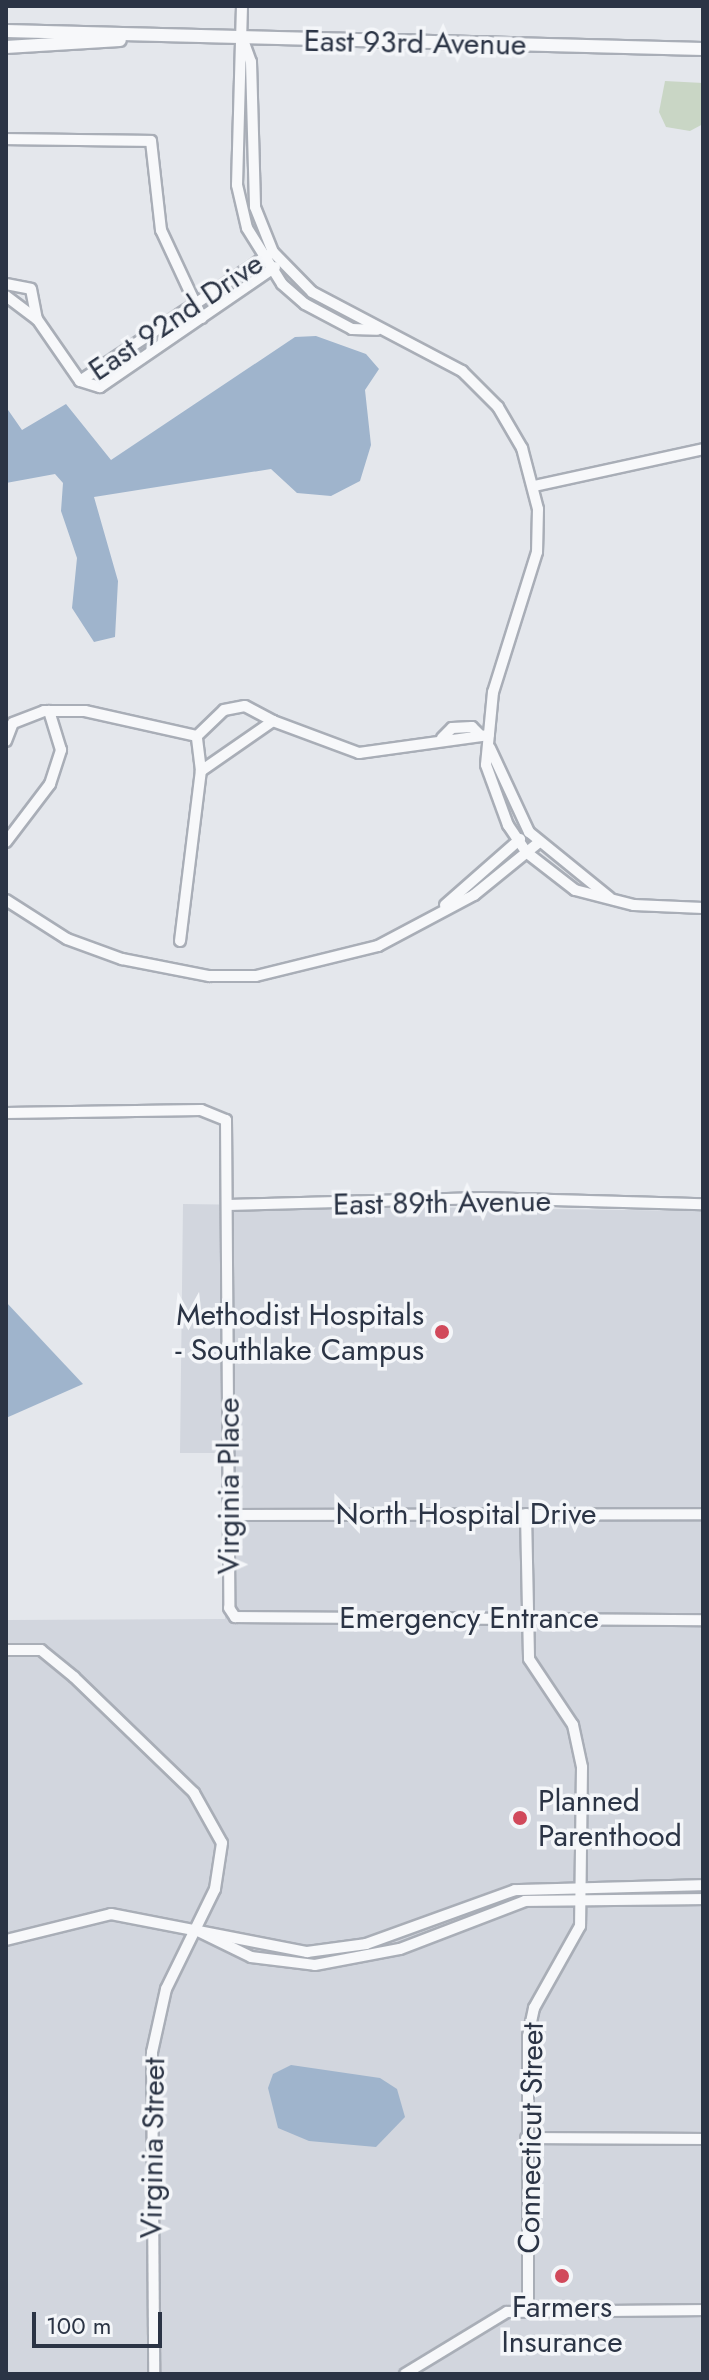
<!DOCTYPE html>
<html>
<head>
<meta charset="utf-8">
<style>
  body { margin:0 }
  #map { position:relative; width:709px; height:2380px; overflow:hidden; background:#e4e7ec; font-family:Jost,sans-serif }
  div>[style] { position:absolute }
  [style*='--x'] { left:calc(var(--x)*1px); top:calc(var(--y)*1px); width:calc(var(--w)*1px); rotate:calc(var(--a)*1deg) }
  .built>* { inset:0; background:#d2d6de }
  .green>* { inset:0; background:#c9d6c5 }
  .water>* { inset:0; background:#9fb4cc }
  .roads { filter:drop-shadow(2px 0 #a9aeb7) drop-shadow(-2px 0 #a9aeb7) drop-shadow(0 2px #a9aeb7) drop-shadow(0 -2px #a9aeb7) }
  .minor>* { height:10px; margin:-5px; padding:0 5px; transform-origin:5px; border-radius:5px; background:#f7f8fa }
  .tertiary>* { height:12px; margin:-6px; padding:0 6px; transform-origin:6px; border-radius:6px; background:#f7f8fa }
  .dots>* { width:22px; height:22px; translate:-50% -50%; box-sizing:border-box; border:4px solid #f4f6f9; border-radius:50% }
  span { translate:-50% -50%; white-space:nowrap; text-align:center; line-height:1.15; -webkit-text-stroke:7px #f4f6f9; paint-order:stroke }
  .street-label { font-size:30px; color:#2b3445 }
  .poi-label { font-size:30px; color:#2b3445 }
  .right { translate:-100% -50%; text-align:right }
  .left { translate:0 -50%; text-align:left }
  .frame { position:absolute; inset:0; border:8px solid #2b3445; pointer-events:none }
  .scale { position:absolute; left:32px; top:2312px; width:130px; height:36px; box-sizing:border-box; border:4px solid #2b3445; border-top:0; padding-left:10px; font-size:24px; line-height:28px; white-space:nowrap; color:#2b3445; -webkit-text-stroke:6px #f4f6f9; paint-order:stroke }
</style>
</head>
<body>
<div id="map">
  <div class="built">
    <div style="clip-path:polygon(183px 1204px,703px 1211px,703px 2374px,6px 2374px,6px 1620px,225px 1619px,223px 1453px,180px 1453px)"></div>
  </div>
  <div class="green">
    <div style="clip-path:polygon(665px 81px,703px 83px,703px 124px,690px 131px,666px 127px,659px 112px)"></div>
  </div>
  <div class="water">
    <div style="clip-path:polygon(316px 336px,366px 354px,379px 369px,365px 390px,371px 445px,360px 481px,331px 496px,297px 493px,271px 469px,94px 497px,118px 581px,115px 637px,94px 642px,72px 608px,77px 558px,61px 511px,63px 483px,55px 474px,6px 483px,6px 407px,22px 430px,66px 404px,111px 460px,295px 337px)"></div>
    <div style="clip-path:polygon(6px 1302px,83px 1384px,6px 1418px)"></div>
    <div style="clip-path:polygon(291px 2065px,380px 2078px,397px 2089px,405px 2117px,376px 2147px,309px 2141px,278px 2128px,268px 2088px,273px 2074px)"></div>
  </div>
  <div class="roads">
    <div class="minor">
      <div style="--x:242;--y:6;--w:179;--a:91.6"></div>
      <div style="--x:237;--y:185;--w:44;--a:76.9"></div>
      <div style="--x:247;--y:228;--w:66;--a:58"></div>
      <div style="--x:282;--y:284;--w:30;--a:41"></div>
      <div style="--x:305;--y:304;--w:53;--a:28"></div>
      <div style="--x:352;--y:329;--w:25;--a:2"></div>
      <div style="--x:243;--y:40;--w:23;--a:70"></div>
      <div style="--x:251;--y:62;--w:145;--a:88.4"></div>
      <div style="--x:255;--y:207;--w:48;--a:68.2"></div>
      <div style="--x:273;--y:252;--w:56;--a:45.7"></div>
      <div style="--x:312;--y:292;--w:170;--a:27.8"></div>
      <div style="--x:462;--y:371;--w:51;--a:45"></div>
      <div style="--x:498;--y:407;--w:48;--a:59.7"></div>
      <div style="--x:522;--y:448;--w:63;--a:75.3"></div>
      <div style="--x:538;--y:509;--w:43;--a:91.3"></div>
      <div style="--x:537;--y:552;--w:147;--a:107.4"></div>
      <div style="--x:493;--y:692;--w:73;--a:95.5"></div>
      <div style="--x:486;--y:765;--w:64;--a:69.9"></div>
      <div style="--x:508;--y:825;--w:32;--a:56"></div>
      <div style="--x:526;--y:852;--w:62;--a:37.8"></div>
      <div style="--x:575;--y:890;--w:61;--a:14.3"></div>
      <div style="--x:634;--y:905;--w:69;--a:2.5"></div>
      <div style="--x:6;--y:139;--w:145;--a:0.8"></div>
      <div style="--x:151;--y:141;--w:90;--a:83.6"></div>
      <div style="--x:161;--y:230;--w:97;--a:65"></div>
      <div style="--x:6;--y:284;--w:25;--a:11"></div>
      <div style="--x:31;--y:289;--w:31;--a:79"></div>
      <div style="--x:6;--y:296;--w:39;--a:37"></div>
      <div style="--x:37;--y:319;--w:75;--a:55.3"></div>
      <div style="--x:80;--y:381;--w:21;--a:17"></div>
      <div style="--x:100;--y:387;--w:212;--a:-34.4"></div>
      <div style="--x:80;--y:381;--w:226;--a:-33.8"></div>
      <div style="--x:534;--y:486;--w:173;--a:-12.3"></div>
      <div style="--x:273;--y:721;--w:92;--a:20.4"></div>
      <div style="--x:359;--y:753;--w:131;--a:-7.9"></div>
      <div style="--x:442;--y:738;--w:14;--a:-45"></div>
      <div style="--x:452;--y:728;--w:20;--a:-3"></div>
      <div style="--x:472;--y:727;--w:11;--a:45"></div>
      <div style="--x:6;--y:741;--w:19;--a:-69"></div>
      <div style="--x:13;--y:723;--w:33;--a:-21"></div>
      <div style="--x:44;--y:711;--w:41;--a:0"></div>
      <div style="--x:85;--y:711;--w:115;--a:12.6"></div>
      <div style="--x:490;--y:748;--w:93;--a:65.1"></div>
      <div style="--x:529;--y:832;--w:104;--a:39.2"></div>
      <div style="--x:6;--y:842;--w:73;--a:-52.8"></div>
      <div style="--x:50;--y:784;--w:36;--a:-72"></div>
      <div style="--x:61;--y:750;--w:41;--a:-107.1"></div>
      <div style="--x:6;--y:900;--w:72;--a:32.6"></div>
      <div style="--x:67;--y:939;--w:59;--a:20"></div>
      <div style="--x:122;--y:959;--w:89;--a:11.1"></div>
      <div style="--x:209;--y:976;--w:47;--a:0"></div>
      <div style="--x:256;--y:976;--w:126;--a:-13.8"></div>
      <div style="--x:378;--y:946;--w:109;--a:-28"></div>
      <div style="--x:474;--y:895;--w:82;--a:-39.1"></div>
      <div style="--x:445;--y:905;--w:100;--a:-41.3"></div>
      <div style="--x:180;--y:941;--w:171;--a:-83"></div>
      <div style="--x:201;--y:771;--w:35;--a:-97"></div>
      <div style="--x:197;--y:736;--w:37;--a:-44"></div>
      <div style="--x:224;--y:710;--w:21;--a:-11"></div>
      <div style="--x:245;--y:706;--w:32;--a:28"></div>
      <div style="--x:273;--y:721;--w:88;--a:145.2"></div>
      <div style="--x:6;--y:1113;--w:195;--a:-0.9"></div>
      <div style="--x:201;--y:1110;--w:27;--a:22"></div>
      <div style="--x:226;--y:1120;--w:488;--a:89.6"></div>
      <div style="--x:229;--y:1608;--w:11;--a:56"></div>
      <div style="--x:235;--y:1617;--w:468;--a:0.4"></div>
      <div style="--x:228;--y:1205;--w:255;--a:-1.6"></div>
      <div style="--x:483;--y:1198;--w:220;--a:1.6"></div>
      <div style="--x:526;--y:1514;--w:145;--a:88.8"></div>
      <div style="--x:529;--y:1659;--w:79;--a:56.3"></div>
      <div style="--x:573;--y:1725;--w:43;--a:77.9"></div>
      <div style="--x:582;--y:1767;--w:159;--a:90.7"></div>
      <div style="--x:580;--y:1926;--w:94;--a:119.3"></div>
      <div style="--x:534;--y:2008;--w:29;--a:102"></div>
      <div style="--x:528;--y:2036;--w:273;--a:90"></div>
      <div style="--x:230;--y:1515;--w:473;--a:-0.1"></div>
      <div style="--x:6;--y:1650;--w:35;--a:0"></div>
      <div style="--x:41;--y:1650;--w:43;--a:39.3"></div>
      <div style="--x:74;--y:1677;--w:167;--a:44"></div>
      <div style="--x:194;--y:1793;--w:57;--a:60.8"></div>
      <div style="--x:222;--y:1843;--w:47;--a:98.7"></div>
      <div style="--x:215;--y:1889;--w:111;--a:116.1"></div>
      <div style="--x:166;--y:1989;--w:65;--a:102.5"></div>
      <div style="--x:152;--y:2052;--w:322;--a:89.6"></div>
      <div style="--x:196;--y:1930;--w:61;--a:26.1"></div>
      <div style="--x:251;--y:1957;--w:64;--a:7.1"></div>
      <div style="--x:315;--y:1965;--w:86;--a:-10.7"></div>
      <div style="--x:400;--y:1949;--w:134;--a:-21"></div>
      <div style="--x:525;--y:1901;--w:178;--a:-0.6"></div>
      <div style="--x:6;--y:1940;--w:108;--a:-13.9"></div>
      <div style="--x:111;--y:1914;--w:200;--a:11"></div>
      <div style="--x:307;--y:1952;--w:60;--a:-7.7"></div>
      <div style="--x:366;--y:1944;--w:158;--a:-19.9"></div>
      <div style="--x:515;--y:1890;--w:188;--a:-1.5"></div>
      <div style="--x:526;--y:2138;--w:177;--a:0.3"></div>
      <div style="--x:405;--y:2374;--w:119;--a:-31.3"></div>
      <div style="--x:507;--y:2312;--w:196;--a:-0.6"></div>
    </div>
    <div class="tertiary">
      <div style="--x:6;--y:31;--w:697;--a:1.48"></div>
      <div style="--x:6;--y:47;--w:114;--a:-3.5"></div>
    </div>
  </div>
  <div class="dots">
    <div style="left:442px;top:1332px;background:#d1495b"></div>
    <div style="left:520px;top:1818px;background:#d1495b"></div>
    <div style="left:562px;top:2276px;background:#d1495b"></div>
  </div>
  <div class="street-label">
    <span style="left:415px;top:43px;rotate:1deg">East 93rd Avenue</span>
    <span style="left:176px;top:317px;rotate:-34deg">East 92nd Drive</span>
    <span style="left:442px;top:1203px;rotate:-1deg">East 89th Avenue</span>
    <span style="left:229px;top:1486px;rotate:-90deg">Virginia Place</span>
    <span style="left:466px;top:1514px">North Hospital Drive</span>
    <span style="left:469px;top:1618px">Emergency Entrance</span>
    <span style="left:531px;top:2138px;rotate:-89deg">Connecticut Street</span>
    <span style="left:153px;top:2148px;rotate:-89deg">Virginia Street</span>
  </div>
  <div class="poi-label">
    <span class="right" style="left:424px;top:1332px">Methodist Hospitals<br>- Southlake Campus</span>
    <span class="left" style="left:538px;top:1818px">Planned<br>Parenthood</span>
    <span style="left:562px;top:2324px">Farmers<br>Insurance</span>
  </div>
  <div class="frame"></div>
  <div class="scale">100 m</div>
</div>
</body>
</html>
